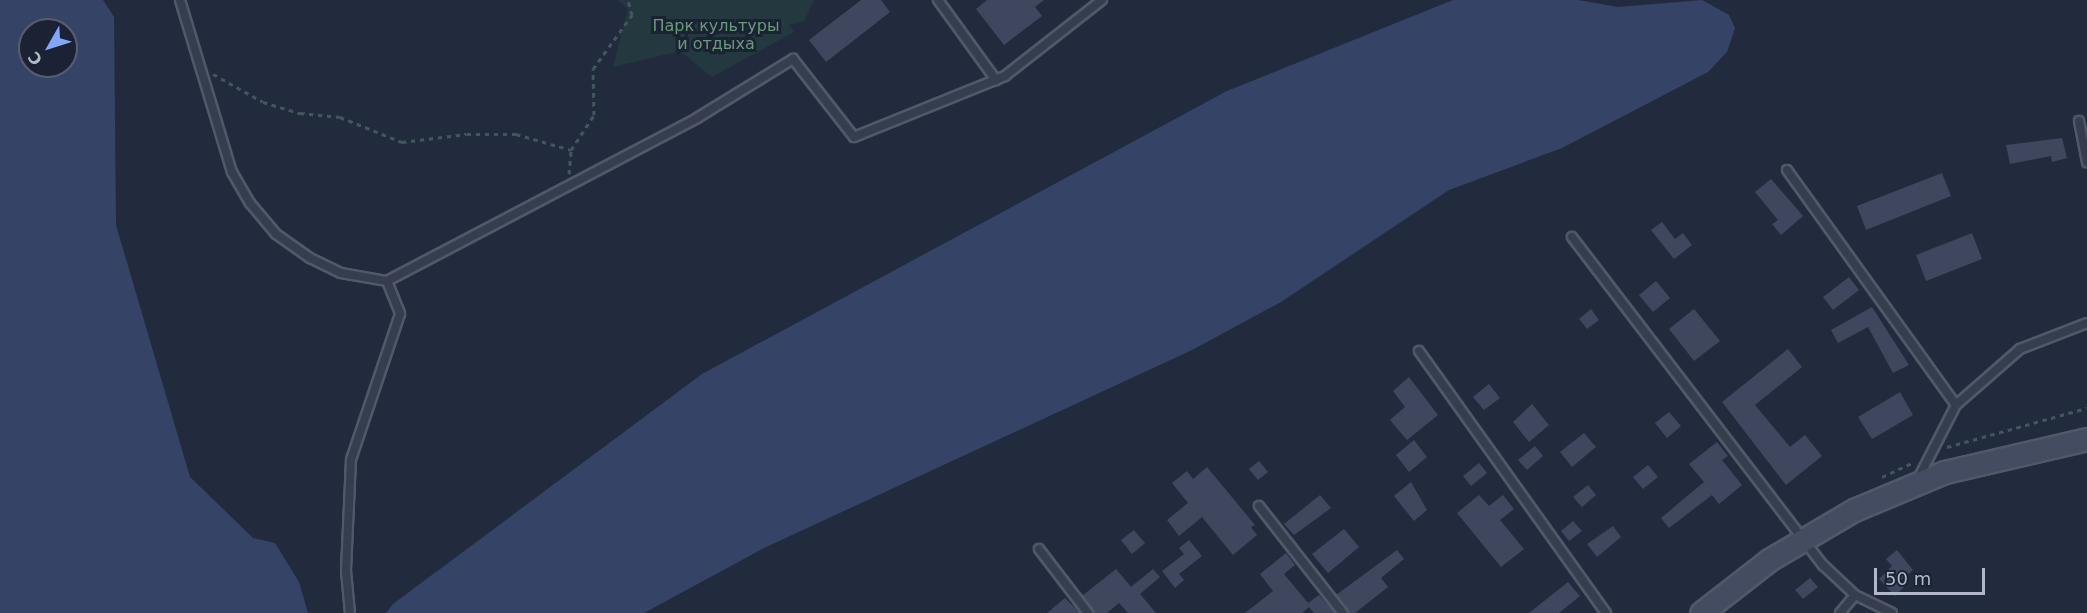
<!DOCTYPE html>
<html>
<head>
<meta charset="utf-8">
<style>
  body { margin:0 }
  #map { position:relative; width:2087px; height:613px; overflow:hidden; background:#222b3e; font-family:"DejaVu Sans",sans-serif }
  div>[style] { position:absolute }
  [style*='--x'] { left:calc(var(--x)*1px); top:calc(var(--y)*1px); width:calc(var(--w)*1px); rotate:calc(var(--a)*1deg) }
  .green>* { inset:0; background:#24393f }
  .water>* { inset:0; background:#354466 }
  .building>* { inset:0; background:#3e475e }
  .path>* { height:3px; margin-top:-1.5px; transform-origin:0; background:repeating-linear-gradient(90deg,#42565c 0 4.5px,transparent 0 9px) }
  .roads { filter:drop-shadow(2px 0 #515869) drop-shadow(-2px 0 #515869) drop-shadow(0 2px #515869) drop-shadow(0 -2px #515869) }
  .service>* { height:8px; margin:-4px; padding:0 4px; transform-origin:4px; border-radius:4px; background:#363d4e }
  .secondary>* { height:21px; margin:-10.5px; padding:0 10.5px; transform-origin:10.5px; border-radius:10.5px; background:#444c61 }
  span { translate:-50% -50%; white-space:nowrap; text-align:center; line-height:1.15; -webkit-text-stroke:6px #1b2233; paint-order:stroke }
  .park-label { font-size:16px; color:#689b79 }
  .north { position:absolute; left:18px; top:18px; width:60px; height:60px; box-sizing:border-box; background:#1b2233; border:2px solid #575e6f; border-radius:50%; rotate:231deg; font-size:16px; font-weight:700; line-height:24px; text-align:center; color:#b2b8c9 }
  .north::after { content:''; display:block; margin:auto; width:21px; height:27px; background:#83a5fd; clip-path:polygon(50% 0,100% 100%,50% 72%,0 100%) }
  .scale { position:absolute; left:1874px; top:568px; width:111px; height:27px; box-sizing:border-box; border:3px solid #b2b8c9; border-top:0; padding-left:8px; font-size:18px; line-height:21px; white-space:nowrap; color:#b2b8c9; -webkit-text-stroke:4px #1b2233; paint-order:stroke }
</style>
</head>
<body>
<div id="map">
  <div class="green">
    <div style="clip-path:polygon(618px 0,814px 0,804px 21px,789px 25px,794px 32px,712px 77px,680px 51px,613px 67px,628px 9px)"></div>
  </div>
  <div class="water">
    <div style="clip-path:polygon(evenodd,0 0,103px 0,114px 17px,116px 225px,190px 477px,253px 538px,275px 543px,299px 582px,308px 613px,0 613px,0 0,30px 30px,66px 30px,66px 66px,30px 66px,30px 30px)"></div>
    <div style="clip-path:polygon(1453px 0,1578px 0,1618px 7px,1702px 0,1729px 15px,1735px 28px,1727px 52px,1708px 72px,1562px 148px,1449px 190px,1281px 302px,1192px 350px,764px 548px,644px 613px,386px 613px,393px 604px,702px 374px,1227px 91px)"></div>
  </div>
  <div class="building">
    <div style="clip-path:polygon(861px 0,881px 0,890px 12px,826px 62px,809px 40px)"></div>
    <div style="clip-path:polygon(987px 0,1044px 0,1035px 7px,1042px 16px,1004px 45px,976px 9px)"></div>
    <div style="clip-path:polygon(2062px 138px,2067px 158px,2052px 162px,2051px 156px,2010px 164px,2006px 145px)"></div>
    <div style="clip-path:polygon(1942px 173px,1951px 196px,1866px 230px,1857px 206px)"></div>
    <div style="clip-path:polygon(1771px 179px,1803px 216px,1781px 235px,1772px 224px,1778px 220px,1755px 192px)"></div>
    <div style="clip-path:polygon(1662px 222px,1675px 239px,1683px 233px,1692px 245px,1674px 259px,1651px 230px)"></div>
    <div style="clip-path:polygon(1972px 233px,1982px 259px,1926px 281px,1916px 255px)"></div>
    <div style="clip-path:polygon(1849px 277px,1859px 290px,1833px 310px,1823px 297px)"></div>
    <div style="clip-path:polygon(1656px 281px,1670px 298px,1653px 312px,1639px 295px)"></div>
    <div style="clip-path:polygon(1872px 307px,1909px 365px,1893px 373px,1868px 327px,1838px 343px,1831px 330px)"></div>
    <div style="clip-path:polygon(1591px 309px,1599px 320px,1587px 329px,1579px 319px)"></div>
    <div style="clip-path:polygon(1694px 309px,1720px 341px,1694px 361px,1669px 329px)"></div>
    <div style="clip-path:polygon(1788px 349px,1802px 367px,1755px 405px,1790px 447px,1805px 435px,1822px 456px,1786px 485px,1722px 402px)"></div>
    <div style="clip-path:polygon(1409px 377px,1438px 415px,1407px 440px,1390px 420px,1405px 407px,1393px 391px)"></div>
    <div style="clip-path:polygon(1489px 384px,1500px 398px,1484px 410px,1473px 397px)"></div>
    <div style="clip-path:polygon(1900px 392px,1913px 415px,1872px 439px,1858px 417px)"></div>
    <div style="clip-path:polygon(1532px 404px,1549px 425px,1529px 442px,1513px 422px)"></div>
    <div style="clip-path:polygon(1669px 412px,1681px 426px,1667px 438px,1655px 423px)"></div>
    <div style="clip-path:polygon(1584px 433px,1596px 447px,1572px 467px,1560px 452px)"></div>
    <div style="clip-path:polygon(1414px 440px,1427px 457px,1409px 472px,1396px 455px)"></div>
    <div style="clip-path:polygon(1717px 442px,1728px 456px,1722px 460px,1742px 485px,1719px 504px,1712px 495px,1669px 528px,1661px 518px,1704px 482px,1689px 464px)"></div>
    <div style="clip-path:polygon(1535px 446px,1543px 456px,1527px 470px,1518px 460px)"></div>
    <div style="clip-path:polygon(1259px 461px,1268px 472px,1258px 480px,1249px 469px)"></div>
    <div style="clip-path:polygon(1479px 463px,1487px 473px,1471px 486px,1463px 476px)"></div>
    <div style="clip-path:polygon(1648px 465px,1658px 477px,1643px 489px,1633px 477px)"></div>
    <div style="clip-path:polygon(1207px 467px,1255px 525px,1251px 527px,1257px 535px,1233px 555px,1202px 517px,1179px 536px,1167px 520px,1188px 503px,1172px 483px,1187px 471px,1193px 479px)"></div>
    <div style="clip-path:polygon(1411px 482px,1427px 510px,1414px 521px,1394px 496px)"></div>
    <div style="clip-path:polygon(1588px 485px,1596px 495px,1582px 507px,1573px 497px)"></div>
    <div style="clip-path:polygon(1320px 495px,1331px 508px,1294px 535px,1284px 524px)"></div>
    <div style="clip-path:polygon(1479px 495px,1489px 506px,1503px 495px,1514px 509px,1500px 520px,1524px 549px,1501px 567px,1457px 513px)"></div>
    <div style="clip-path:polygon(1573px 521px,1582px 531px,1569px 541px,1561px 531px)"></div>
    <div style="clip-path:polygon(1613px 526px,1621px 537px,1597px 557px,1587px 544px)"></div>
    <div style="clip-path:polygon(1344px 529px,1359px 547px,1328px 573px,1312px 554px)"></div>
    <div style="clip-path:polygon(1134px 530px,1145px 543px,1132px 554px,1121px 540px)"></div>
    <div style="clip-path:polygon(1189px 540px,1202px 556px,1179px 574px,1184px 580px,1175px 588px,1162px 571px,1184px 554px,1179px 548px)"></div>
    <div style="clip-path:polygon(1397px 550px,1404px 559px,1381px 578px,1388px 587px,1355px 613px,1349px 613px,1336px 595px)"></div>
    <div style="clip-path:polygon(1897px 550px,1913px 570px,1899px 582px,1904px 587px,1895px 596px,1879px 579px,1892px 566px,1886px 559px)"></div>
    <div style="clip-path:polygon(1286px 553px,1295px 565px,1284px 574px,1308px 603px,1319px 595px,1335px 613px,1314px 613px,1309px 607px,1302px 613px,1245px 613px,1273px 591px,1260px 574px)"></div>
    <div style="clip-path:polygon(1116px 569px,1131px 587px,1153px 569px,1160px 577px,1140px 594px,1156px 613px,1128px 613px,1119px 603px,1107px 613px,1094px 613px,1082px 596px)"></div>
    <div style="clip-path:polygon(1810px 578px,1818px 587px,1803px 599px,1795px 590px)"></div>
    <div style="clip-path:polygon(1568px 582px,1580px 596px,1559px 613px,1529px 613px)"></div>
    <div style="clip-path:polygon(1065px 598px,1080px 613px,1047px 613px)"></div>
  </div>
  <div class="path">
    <div style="--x:213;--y:74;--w:57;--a:29.2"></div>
    <div style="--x:263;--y:102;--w:39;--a:17"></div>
    <div style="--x:300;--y:113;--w:40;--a:5.7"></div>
    <div style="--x:340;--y:117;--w:67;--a:22"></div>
    <div style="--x:402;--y:142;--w:65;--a:-7"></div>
    <div style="--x:467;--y:134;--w:49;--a:0"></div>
    <div style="--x:516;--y:134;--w:57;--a:16.2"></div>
    <div style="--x:569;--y:174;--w:24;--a:-85"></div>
    <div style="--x:571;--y:150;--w:42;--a:-56.7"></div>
    <div style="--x:594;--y:115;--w:46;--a:-91.2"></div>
    <div style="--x:593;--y:69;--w:67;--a:-54.2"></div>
    <div style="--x:632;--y:15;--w:16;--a:-105"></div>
    <div style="--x:1947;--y:447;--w:145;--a:-15.6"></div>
    <div style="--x:1882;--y:477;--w:35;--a:-25"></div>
  </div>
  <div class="roads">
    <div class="service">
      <div style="--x:180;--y:0;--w:180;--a:73.2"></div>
      <div style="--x:232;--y:172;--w:36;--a:60"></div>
      <div style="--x:250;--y:203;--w:40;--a:50"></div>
      <div style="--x:276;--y:234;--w:42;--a:35.2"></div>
      <div style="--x:310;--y:258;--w:34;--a:26"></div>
      <div style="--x:341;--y:273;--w:47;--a:9.9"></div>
      <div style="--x:387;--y:281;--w:35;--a:68"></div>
      <div style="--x:400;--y:314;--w:154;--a:108.6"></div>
      <div style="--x:351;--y:460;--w:111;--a:92.6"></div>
      <div style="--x:346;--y:571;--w:42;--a:84.6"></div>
      <div style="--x:938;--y:0;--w:99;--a:54.1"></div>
      <div style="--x:2079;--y:121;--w:42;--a:79"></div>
      <div style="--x:1787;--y:170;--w:289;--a:54.3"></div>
      <div style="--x:1956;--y:405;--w:81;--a:117.2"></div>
      <div style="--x:1572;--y:237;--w:413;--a:52.6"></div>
      <div style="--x:1823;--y:565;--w:44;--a:43.2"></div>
      <div style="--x:387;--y:281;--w:350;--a:-27.7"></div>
      <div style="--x:697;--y:118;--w:113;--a:-31.6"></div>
      <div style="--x:793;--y:59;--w:99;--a:52"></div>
      <div style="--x:854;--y:137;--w:163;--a:-22"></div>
      <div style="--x:1005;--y:76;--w:123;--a:-38.1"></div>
      <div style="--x:1419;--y:351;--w:322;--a:54.5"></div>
      <div style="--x:1956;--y:405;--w:85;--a:-41.2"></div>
      <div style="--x:2020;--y:349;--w:72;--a:-21.2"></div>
      <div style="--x:1259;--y:506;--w:136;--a:51.9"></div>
      <div style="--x:1039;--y:549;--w:81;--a:52.6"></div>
      <div style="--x:1840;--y:613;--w:23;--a:-50"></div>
      <div style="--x:1855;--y:595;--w:41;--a:25.9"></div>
    </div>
    <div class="secondary">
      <div style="--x:1701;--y:613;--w:86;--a:-37.9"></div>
      <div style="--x:1769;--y:560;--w:99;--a:-30.5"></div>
      <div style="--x:1854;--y:510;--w:99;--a:-22.7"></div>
      <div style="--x:1945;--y:472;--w:146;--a:-13.1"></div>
    </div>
  </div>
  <div class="park-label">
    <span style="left:716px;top:35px">Парк культуры<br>и отдыха</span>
  </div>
  <div class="north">С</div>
  <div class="scale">50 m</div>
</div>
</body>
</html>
